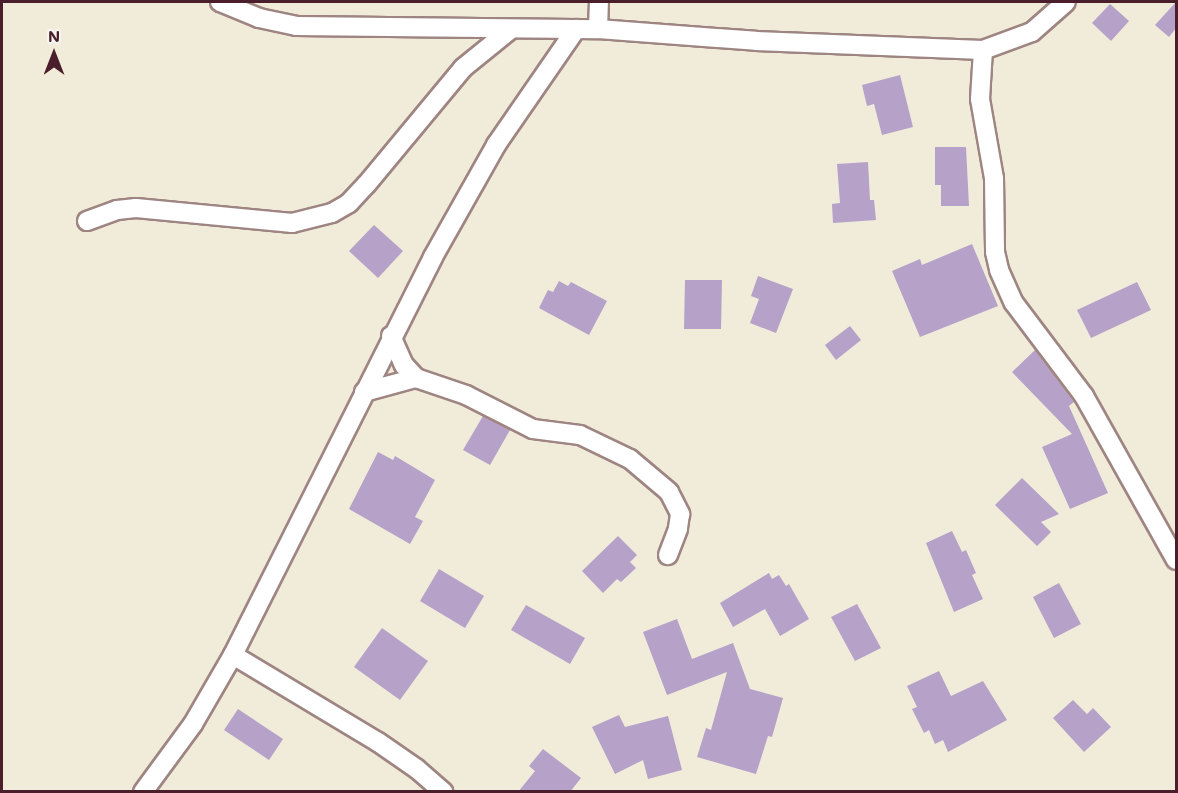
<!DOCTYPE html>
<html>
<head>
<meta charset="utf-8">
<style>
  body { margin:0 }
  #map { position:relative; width:1178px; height:793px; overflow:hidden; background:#f1ebd9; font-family:Mali,sans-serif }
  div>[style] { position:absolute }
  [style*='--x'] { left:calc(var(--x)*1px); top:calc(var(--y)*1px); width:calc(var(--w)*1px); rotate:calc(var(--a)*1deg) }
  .building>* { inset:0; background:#b6a1c9 }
  .roads { filter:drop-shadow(2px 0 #9e8582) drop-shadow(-2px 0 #9e8582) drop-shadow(0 2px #9e8582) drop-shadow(0 -2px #9e8582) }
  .street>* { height:18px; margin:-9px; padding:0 9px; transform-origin:9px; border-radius:9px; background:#fff }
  span { translate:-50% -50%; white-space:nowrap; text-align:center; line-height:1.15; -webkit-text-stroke:5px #f6f6f2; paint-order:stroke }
  .frame { position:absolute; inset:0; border:3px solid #4a1f2b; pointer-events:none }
  .north { position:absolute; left:24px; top:24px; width:60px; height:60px; -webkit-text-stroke:4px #f6f6f2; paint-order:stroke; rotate:0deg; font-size:16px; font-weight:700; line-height:24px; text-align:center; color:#4a1f2b }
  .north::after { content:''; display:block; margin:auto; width:21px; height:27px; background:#4a1f2b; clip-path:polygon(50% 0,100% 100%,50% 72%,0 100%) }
</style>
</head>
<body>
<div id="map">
  <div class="building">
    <div style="clip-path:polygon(1176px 2px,1176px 28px,1169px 37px,1155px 25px)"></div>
    <div style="clip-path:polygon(1110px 4px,1129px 21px,1111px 41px,1092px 23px)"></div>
    <div style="clip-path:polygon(900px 75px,913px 127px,882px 135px,874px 104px,867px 106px,862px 85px)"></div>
    <div style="clip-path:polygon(935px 147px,966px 147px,969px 206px,941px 206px,941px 185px,935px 185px)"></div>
    <div style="clip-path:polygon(868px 162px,870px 200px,874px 200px,876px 220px,833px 223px,832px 204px,840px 203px,837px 164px)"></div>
    <div style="clip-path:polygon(374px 225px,403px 251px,378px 278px,349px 251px)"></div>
    <div style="clip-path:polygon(972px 244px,998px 306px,920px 337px,892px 271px,920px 259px,922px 265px)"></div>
    <div style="clip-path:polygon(758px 276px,793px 289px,776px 333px,750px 323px,759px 299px,751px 296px)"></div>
    <div style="clip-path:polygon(685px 280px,722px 280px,721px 329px,684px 329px)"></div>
    <div style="clip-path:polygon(559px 281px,568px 286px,571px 282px,607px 301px,589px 335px,539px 308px,548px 290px,553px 292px)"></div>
    <div style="clip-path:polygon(1137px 282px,1151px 310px,1091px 338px,1077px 310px)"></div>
    <div style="clip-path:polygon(850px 326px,861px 340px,836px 360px,825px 345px)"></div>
    <div style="clip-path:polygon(1035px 350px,1074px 402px,1069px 406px,1108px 493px,1070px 509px,1042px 447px,1072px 434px,1012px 372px)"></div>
    <div style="clip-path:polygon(483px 416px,510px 430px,490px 465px,463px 450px)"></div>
    <div style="clip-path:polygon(378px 452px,393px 460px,395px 456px,435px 480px,415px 517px,423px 521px,410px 544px,349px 509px)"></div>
    <div style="clip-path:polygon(1022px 478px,1059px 514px,1041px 522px,1051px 532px,1037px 546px,995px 505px)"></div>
    <div style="clip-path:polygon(952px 531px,962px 552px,966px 550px,976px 573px,972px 575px,983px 599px,954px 612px,926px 543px)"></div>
    <div style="clip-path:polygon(618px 536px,637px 555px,630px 562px,636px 568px,621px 582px,617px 579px,603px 593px,582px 571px)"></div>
    <div style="clip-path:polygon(439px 569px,484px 596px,465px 628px,420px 601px)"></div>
    <div style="clip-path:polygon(769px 573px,772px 579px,779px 575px,786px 586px,789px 584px,809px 619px,780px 636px,765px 609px,733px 627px,720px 603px)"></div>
    <div style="clip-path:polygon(1059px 583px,1081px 624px,1054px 638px,1033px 597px)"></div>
    <div style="clip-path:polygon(857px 604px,881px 648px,855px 661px,831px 617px)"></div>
    <div style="clip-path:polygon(526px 605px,585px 638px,570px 664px,511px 630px)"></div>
    <div style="clip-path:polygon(677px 619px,692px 659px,733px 643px,750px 689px,783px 698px,772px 737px,768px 736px,756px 774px,697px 757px,706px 728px,711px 730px,727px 672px,667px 695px,643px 632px)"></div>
    <div style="clip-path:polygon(382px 628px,428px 661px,400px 700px,354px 667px)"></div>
    <div style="clip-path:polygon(939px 671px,951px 696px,983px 681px,1007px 720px,948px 752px,943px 740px,935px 744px,929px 730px,924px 733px,912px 709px,917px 707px,907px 686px)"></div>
    <div style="clip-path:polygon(1073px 700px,1087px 714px,1093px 708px,1111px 727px,1084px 752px,1053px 718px)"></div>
    <div style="clip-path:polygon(238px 709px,283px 739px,269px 760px,224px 730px)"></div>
    <div style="clip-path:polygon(619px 715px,625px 727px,668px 716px,682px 770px,648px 779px,643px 760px,615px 774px,592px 727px)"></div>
    <div style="clip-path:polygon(543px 749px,581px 778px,570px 792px,518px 792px,535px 771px,529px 766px)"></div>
  </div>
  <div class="roads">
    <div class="street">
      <div style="--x:220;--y:2;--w:42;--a:22.3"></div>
      <div style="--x:259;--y:18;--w:38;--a:12"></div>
      <div style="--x:296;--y:26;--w:302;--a:0.6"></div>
      <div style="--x:598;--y:29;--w:158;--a:4.3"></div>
      <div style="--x:756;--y:41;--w:227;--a:2.3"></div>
      <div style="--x:983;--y:50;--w:52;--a:-20.2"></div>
      <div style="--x:1032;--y:32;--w:45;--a:-41.4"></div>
      <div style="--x:598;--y:29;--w:27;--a:-88"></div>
      <div style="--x:983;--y:50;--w:49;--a:93.5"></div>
      <div style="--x:980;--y:99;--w:80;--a:80"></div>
      <div style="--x:994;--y:178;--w:74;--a:89.2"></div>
      <div style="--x:995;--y:252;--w:18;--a:77"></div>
      <div style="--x:999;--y:270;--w:36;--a:66"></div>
      <div style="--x:1014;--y:303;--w:116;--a:53"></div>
      <div style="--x:1084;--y:396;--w:188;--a:60.7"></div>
      <div style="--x:87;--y:221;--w:32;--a:-20"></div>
      <div style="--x:117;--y:210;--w:19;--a:-6"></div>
      <div style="--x:136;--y:208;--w:157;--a:5.5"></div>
      <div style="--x:292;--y:223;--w:41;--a:-14"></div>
      <div style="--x:332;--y:213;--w:20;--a:-30"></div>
      <div style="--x:349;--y:203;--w:25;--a:-47"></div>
      <div style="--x:366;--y:185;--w:152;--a:-50.3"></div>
      <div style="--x:463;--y:68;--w:62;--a:-39.1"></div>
      <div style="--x:391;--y:336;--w:32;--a:66"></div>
      <div style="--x:404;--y:365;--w:18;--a:47"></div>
      <div style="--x:416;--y:378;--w:53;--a:18.8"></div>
      <div style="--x:466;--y:395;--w:75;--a:26.9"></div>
      <div style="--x:533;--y:429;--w:47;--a:7.3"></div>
      <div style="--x:580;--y:435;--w:55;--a:25.6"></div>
      <div style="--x:630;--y:459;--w:51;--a:40.2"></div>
      <div style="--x:669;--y:492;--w:25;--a:63"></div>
      <div style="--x:680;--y:514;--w:15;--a:98"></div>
      <div style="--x:678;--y:529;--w:28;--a:111"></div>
      <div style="--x:364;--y:392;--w:54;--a:-15.1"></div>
      <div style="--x:233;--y:655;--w:169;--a:31"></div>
      <div style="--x:378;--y:742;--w:47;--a:34.7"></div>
      <div style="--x:417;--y:769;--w:35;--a:41"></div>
      <div style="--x:143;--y:792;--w:84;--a:-53.7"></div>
      <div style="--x:193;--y:724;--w:80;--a:-59.9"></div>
      <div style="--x:233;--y:655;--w:445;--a:-63.3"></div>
      <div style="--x:433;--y:257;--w:129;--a:-60.6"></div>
      <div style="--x:496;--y:145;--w:141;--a:-55.4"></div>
    </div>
  </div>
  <div class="frame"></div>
  <div class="north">N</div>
</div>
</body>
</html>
